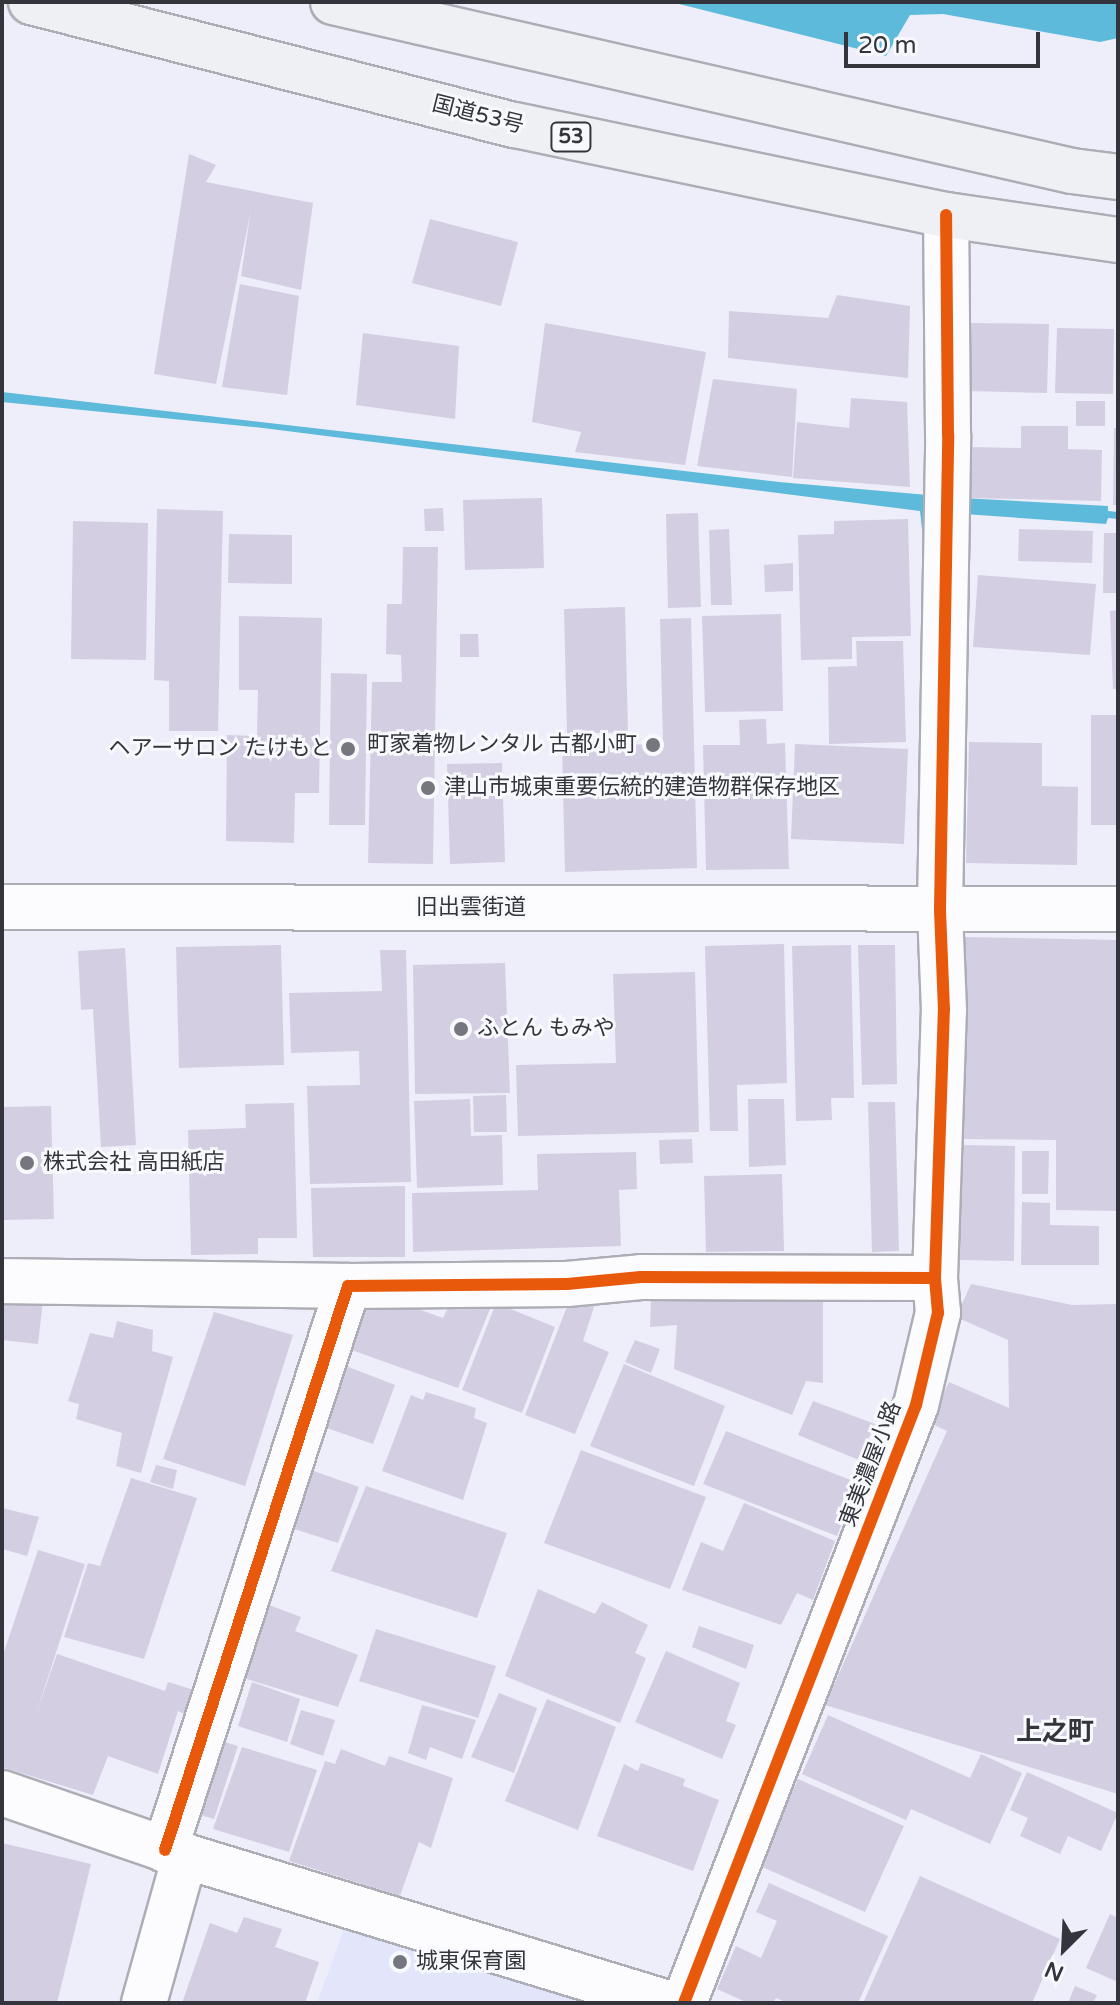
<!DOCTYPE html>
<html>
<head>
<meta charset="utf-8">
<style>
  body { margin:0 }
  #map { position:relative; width:1120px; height:2005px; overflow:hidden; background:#edeef9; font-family:"Varela Round","Noto Sans JP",sans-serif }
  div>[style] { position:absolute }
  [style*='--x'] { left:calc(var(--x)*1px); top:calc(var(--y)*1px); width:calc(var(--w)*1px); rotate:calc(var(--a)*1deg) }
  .built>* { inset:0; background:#e3e6fa }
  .water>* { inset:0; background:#5dbadb }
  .building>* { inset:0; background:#d4cee2 }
  .roads { filter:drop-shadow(2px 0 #acadb5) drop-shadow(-2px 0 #acadb5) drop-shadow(0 2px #acadb5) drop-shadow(0 -2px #acadb5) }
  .minor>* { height:44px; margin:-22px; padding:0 22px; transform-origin:22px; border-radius:22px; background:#fcfcfe }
  .trunk>* { height:44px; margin:-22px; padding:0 22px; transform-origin:22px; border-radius:22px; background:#eef0f4 }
  .cycleway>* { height:12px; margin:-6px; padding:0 6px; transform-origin:6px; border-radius:6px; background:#e8590c }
  .dots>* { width:22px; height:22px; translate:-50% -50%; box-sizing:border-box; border:4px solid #f8f9fd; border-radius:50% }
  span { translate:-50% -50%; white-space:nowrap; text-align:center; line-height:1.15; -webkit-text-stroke:6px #f8f9fd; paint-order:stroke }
  .shield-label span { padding:2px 6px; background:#f8f9fd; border:2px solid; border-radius:6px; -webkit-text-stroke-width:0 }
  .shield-label { font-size:20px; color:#34353c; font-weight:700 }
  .street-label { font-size:22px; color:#34353c }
  .poi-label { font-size:22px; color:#34353c }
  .right { translate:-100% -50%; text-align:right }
  .left { translate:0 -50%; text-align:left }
  .quarter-label { font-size:26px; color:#34353c; font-weight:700 }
  .frame { position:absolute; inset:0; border:4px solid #34353c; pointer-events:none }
  .north { position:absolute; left:1024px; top:1909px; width:80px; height:80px; -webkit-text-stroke:6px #f8f9fd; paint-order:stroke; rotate:204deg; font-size:22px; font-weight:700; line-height:32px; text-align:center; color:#34353c }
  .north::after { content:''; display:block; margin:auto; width:28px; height:36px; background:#34353c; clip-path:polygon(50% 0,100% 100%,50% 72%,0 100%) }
  .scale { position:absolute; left:844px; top:32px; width:196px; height:36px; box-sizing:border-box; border:4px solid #34353c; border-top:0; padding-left:10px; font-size:24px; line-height:28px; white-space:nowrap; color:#34353c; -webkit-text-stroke:6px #f8f9fd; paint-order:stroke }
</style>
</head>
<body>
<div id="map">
  <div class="built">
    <div style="clip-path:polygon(347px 1921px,588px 2003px,317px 2003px)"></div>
  </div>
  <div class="water">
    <div style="clip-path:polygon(671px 2px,1118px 2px,1118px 38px,1100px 42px,943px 14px,910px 15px,886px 56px)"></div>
    <div style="clip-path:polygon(2px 392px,779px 482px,962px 498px,1108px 506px,1108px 511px,1118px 512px,1118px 519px,1108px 518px,1106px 524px,964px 514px,927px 575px,920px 511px,263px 428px,2px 402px)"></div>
  </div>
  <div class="building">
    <div style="clip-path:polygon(189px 154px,216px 165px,206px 182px,313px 203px,301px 290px,241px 276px,251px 210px,216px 384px,154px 374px)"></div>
    <div style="clip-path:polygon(430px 219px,518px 242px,501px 306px,412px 283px)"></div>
    <div style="clip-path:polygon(240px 284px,299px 296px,287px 395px,222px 387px)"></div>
    <div style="clip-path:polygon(837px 295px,910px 306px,908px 378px,728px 358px,729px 311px,828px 318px)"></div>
    <div style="clip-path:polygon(545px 323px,706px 352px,685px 465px,575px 452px,581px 432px,532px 422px)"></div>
    <div style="clip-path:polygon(969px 323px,1049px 324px,1047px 393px,968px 391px)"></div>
    <div style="clip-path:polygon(1057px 328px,1114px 329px,1113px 394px,1055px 393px)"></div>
    <div style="clip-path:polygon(363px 333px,459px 346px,455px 419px,356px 405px)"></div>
    <div style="clip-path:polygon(713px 379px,797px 389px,792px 477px,697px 466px)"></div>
    <div style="clip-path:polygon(851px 398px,907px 402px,910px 487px,793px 478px,797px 422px,849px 428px)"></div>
    <div style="clip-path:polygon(1076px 401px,1105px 401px,1105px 426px,1076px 426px)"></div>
    <div style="clip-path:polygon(1021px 426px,1068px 426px,1068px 449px,1102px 450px,1101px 501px,969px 498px,970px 447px,1021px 448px)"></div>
    <div style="clip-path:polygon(1114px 428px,1118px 428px,1118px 505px,1113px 505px)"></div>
    <div style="clip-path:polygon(542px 498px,544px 568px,465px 570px,463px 500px)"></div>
    <div style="clip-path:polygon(443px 508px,444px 531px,425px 531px,424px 509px)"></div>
    <div style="clip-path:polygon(157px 509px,223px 511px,218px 731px,169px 731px,169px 681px,154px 680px)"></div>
    <div style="clip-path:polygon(698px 513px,701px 607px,668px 608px,666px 514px)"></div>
    <div style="clip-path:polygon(908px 519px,911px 636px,852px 637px,852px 659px,801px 660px,798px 535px,834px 534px,834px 521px)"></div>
    <div style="clip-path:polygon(73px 521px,148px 523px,146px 660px,71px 659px)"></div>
    <div style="clip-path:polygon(729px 529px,732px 605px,711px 605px,709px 530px)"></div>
    <div style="clip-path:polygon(1019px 529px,1093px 531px,1092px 563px,1018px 561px)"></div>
    <div style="clip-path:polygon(1104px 533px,1118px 533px,1118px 593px,1103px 593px)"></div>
    <div style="clip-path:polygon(229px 534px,292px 535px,292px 584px,228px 583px)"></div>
    <div style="clip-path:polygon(403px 547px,438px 547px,433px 864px,368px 863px,372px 682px,402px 682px,401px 655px,386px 654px,387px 604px,402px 604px)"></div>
    <div style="clip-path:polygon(793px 563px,793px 591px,765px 592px,764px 565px)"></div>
    <div style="clip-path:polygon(978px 575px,1096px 584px,1090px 655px,973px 647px)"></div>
    <div style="clip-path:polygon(625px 607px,628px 732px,567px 734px,564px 609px)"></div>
    <div style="clip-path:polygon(1118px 610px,1118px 689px,1113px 689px,1110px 611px)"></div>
    <div style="clip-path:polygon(781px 614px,783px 711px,705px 712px,702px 616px)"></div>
    <div style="clip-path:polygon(239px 616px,322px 618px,319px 793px,295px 793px,294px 843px,226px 841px,227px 735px,257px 736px,258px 690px,239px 690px)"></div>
    <div style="clip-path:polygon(691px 618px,697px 868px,565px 872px,562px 746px,663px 744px,660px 619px)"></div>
    <div style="clip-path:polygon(460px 634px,478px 634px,479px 657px,460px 657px)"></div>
    <div style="clip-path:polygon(856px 641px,903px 641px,906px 742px,829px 744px,828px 667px,857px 666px)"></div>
    <div style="clip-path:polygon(331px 673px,367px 674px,365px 825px,329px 825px)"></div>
    <div style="clip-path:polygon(1091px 715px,1118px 715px,1118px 825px,1091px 825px)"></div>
    <div style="clip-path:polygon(766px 719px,767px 744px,785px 743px,789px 869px,706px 870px,703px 745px,740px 745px,739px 720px)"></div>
    <div style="clip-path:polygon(969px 742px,1042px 743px,1042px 786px,1078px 787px,1077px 865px,966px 863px)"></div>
    <div style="clip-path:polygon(795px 744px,908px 749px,904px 844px,791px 839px)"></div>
    <div style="clip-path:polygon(502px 763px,505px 862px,450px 864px,447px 764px)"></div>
    <div style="clip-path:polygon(965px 937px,1118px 940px,1118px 1211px,1056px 1210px,1056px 1140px,963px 1139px)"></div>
    <div style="clip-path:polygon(784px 944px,787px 1083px,737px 1085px,738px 1131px,710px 1131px,705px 946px)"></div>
    <div style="clip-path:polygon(281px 945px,284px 1065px,179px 1068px,176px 947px)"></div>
    <div style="clip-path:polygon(851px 945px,854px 1098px,831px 1098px,832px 1120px,796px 1121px,792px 946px)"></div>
    <div style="clip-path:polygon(858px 945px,895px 945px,897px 1084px,862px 1085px)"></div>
    <div style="clip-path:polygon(125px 948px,136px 1145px,101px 1147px,93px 1009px,81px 1010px,78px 951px)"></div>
    <div style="clip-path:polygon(380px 950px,406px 950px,411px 1182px,310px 1184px,307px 1086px,360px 1085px,359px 1051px,291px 1053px,289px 993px,382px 991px)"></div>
    <div style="clip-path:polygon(505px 963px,510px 1093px,415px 1094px,413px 965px)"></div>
    <div style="clip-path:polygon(695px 972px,699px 1132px,518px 1136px,516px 1065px,616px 1063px,613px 974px)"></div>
    <div style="clip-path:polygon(506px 1095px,507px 1132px,474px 1132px,473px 1096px)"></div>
    <div style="clip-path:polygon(470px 1099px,471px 1136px,502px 1135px,503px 1185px,417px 1188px,414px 1101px)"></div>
    <div style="clip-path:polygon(748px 1099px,784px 1099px,786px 1165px,749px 1167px)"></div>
    <div style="clip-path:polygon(868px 1102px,895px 1102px,899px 1251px,872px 1252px)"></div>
    <div style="clip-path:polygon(294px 1103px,297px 1238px,258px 1238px,258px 1254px,191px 1255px,188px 1130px,246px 1128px,245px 1104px)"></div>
    <div style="clip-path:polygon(51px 1106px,54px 1219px,2px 1220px,2px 1107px)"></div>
    <div style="clip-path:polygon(692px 1139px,693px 1163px,660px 1164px,659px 1140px)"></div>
    <div style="clip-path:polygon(960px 1145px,1015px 1146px,1014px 1261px,960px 1260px)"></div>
    <div style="clip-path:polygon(1022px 1151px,1049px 1151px,1048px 1194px,1022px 1194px)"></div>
    <div style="clip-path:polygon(636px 1152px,637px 1189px,619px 1190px,621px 1246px,413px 1252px,412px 1193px,538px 1190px,537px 1154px)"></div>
    <div style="clip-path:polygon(782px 1174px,784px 1251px,706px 1252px,704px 1176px)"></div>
    <div style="clip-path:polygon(405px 1186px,405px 1257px,313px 1257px,311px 1188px)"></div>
    <div style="clip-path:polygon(1022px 1202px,1050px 1203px,1050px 1225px,1099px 1226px,1099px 1265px,1021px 1265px)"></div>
    <div style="clip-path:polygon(971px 1284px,1072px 1305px,1118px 1304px,1118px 1794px,825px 1705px,947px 1431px,930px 1423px,949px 1382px,1009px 1408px,1008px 1340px,956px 1317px)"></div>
    <div style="clip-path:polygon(2px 1297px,43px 1301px,38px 1344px,2px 1340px)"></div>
    <div style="clip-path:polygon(651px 1298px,823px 1299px,823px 1383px,806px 1381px,792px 1415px,674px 1369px,677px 1325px,650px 1327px)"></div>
    <div style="clip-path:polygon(494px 1299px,458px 1388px,346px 1348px,362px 1306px,407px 1305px,443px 1318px,451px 1302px)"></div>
    <div style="clip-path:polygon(496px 1303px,555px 1327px,522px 1413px,462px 1390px)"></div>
    <div style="clip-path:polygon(568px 1304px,595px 1304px,583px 1341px,609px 1352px,575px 1434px,525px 1415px)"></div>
    <div style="clip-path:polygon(214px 1312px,293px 1335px,245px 1486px,163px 1459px)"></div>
    <div style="clip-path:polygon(117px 1321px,153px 1330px,152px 1351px,173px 1357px,141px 1473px,116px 1466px,122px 1433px,76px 1419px,79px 1404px,68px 1401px,90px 1333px,113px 1338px)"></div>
    <div style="clip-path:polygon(635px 1340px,660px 1349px,651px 1373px,625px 1362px)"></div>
    <div style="clip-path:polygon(341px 1364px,395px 1385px,373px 1444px,318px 1425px)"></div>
    <div style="clip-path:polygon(624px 1364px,725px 1406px,694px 1486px,590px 1446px)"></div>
    <div style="clip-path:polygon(426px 1392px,476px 1408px,474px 1418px,487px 1423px,463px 1500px,382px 1471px,411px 1395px,423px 1400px)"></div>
    <div style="clip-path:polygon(813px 1401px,875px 1424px,859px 1460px,798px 1435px)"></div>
    <div style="clip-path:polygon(726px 1431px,858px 1483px,837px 1536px,703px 1484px)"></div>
    <div style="clip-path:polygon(581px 1450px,706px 1497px,670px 1589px,544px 1543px)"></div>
    <div style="clip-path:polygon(156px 1465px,177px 1470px,173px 1489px,150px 1482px)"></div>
    <div style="clip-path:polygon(308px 1469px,359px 1487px,338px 1543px,288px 1527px)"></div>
    <div style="clip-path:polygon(131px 1478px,197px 1498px,144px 1659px,64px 1637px,88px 1563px,100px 1566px)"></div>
    <div style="clip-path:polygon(366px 1486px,507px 1533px,477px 1618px,331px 1571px)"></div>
    <div style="clip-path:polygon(744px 1503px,835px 1541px,813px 1600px,797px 1593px,781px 1625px,682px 1590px,701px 1542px,723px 1551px)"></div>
    <div style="clip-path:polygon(2px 1508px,39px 1517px,27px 1556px,2px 1549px)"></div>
    <div style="clip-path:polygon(38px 1550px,85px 1564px,36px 1714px,57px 1654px,165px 1691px,168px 1682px,194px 1690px,186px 1715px,178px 1711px,158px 1774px,108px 1756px,93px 1795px,2px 1767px,2px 1658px)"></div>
    <div style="clip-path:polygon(538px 1589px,595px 1614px,602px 1602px,648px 1625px,635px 1653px,646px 1658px,620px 1723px,505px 1676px)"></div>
    <div style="clip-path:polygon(261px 1602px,301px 1617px,295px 1631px,358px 1655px,338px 1707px,237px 1676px)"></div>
    <div style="clip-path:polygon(699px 1626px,754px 1645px,746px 1669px,692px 1647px)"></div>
    <div style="clip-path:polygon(376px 1629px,496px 1666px,478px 1718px,359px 1681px)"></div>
    <div style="clip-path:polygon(666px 1651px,740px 1683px,726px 1721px,736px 1725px,722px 1759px,635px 1722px)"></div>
    <div style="clip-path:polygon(252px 1682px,300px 1699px,287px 1742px,238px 1726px)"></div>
    <div style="clip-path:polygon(499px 1693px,537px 1708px,514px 1773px,471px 1757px)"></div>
    <div style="clip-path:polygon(547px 1699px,616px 1727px,578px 1830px,505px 1801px)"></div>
    <div style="clip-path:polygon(422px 1705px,476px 1720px,462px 1759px,430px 1747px,426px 1760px,408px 1753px)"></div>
    <div style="clip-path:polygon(301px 1710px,335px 1720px,323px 1756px,290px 1744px)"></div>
    <div style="clip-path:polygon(828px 1715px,970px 1778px,981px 1754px,1022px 1773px,990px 1844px,911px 1809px,906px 1820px,802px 1774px)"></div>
    <div style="clip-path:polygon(214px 1739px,238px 1746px,214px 1819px,188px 1811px)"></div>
    <div style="clip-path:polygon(242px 1747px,317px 1770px,289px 1852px,213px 1829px)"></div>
    <div style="clip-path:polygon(341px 1749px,385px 1766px,389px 1756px,453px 1778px,431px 1848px,419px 1842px,400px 1896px,289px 1861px,325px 1761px,335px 1764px)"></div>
    <div style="clip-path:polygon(641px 1763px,685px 1779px,683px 1786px,719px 1800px,693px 1871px,597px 1836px,624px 1764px,638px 1771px)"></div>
    <div style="clip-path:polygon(1027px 1772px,1118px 1813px,1101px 1851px,1068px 1836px,1060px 1854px,1020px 1836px,1028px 1818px,1010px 1810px)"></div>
    <div style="clip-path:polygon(798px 1779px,904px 1826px,865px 1912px,760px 1866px)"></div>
    <div style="clip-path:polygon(2px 1843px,91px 1864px,57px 2003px,2px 2003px)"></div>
    <div style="clip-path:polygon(920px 1876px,1060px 1939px,1032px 2003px,863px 2003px)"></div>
    <div style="clip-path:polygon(769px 1883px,888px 1936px,858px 2003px,788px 2003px,776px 1998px,773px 2003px,748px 2003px,717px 1989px,736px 1946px,761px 1958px,777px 1921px,756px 1912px)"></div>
    <div style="clip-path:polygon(1110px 1914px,1118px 1918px,1118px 1982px,1086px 1968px)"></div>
    <div style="clip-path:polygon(244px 1917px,282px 1929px,275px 1947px,319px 1962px,305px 2003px,182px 2003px,210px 1923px,237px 1933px)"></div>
    <div style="clip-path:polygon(1075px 1986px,1097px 1995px,1093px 2003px,1068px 2003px)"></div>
  </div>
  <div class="roads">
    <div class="minor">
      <div style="--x:2;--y:907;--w:1116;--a:0.1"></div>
      <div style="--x:2;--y:1281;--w:346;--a:0.8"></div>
      <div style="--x:2;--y:1793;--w:194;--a:19"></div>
      <div style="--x:185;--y:1856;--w:505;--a:16.93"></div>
      <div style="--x:165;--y:1850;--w:593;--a:-72.02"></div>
      <div style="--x:348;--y:1286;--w:219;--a:-0.5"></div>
      <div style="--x:567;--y:1284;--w:74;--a:-5.4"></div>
      <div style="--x:641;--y:1277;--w:294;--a:0.2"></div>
      <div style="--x:144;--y:2003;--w:153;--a:-74.4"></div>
      <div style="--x:684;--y:2003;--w:641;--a:-68.8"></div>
      <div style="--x:916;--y:1405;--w:95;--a:-76.6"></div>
      <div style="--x:938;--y:1313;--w:35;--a:-95"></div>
      <div style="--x:935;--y:1278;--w:268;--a:-88.1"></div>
      <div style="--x:944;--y:1010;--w:101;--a:-92.3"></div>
      <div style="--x:940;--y:909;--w:474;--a:-89"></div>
      <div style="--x:948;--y:435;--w:220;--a:-90.5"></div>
    </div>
    <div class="trunk">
      <div style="--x:31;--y:2;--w:499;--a:14.3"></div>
      <div style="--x:515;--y:125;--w:440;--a:11.8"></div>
      <div style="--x:946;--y:215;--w:174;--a:8.3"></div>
      <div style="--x:333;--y:2;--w:758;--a:12.88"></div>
      <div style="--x:1072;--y:171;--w:46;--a:7.4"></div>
    </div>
  </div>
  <div class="cycleway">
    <div style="--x:165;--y:1850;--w:593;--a:-72.02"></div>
    <div style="--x:348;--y:1286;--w:219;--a:-0.5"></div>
    <div style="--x:567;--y:1284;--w:74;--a:-5.4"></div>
    <div style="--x:641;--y:1277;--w:294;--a:0.2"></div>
    <div style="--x:684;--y:2003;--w:641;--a:-68.8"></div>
    <div style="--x:916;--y:1405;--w:95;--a:-76.6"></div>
    <div style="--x:938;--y:1313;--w:35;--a:-95"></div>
    <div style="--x:935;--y:1278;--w:268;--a:-88.1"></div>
    <div style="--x:944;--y:1010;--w:101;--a:-92.3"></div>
    <div style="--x:940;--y:909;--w:474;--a:-89"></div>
    <div style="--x:948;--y:435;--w:220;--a:-90.5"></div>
  </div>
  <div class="dots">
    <div style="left:653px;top:745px;background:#75767e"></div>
    <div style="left:348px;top:749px;background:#75767e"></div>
    <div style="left:428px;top:788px;background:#75767e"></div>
    <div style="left:461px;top:1029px;background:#75767e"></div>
    <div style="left:27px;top:1163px;background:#75767e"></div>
    <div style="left:400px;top:1962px;background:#75767e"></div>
  </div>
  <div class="shield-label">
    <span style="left:571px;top:137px">53</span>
  </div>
  <div class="street-label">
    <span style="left:478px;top:115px;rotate:14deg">国道53号</span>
    <span style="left:471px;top:908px">旧出雲街道</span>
    <span style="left:871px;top:1464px;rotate:-69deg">東美濃屋小路</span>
  </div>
  <div class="poi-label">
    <span class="right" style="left:637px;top:745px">町家着物レンタル 古都小町</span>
    <span class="right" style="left:332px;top:749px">ヘアーサロン たけもと</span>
    <span class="left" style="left:444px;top:788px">津山市城東重要伝統的建造物群保存地区</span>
    <span class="left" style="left:477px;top:1029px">ふとん もみや</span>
    <span class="left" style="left:43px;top:1163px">株式会社 高田紙店</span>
    <span class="left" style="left:416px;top:1962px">城東保育園</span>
  </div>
  <div class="quarter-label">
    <span style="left:1055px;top:1732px">上之町</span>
  </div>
  <div class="frame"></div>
  <div class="north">N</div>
  <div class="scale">20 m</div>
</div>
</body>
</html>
